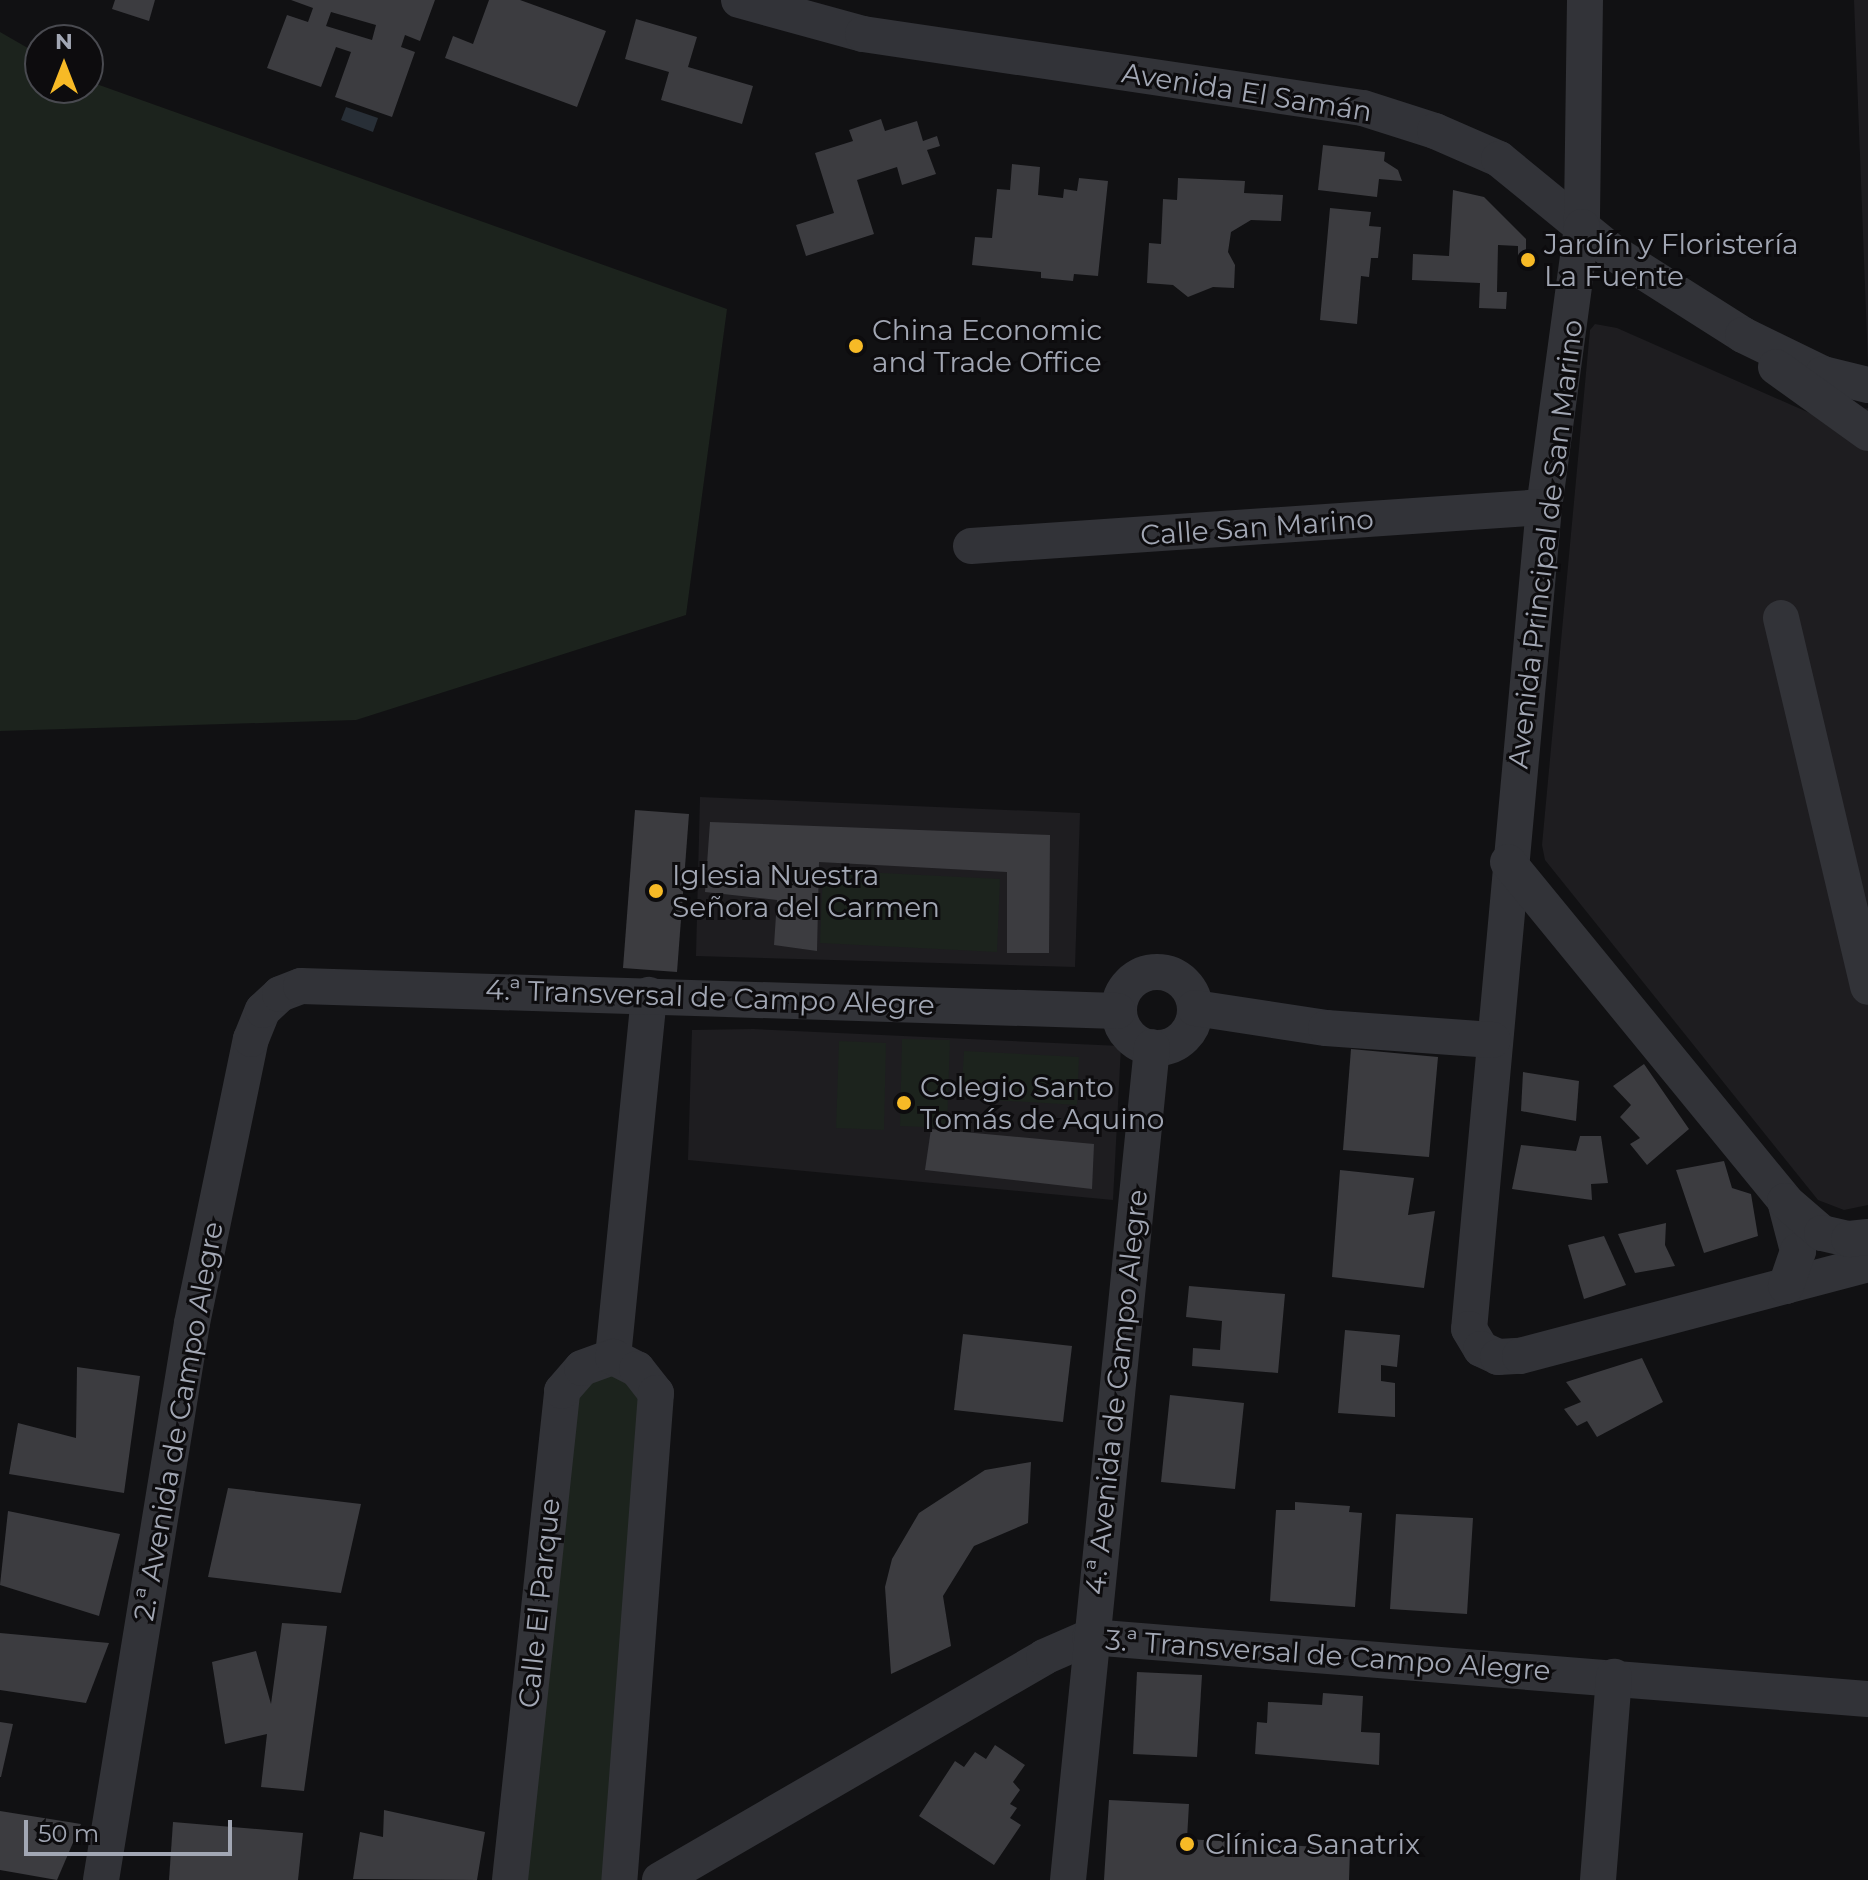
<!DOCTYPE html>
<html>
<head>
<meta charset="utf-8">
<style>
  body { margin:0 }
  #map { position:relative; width:1868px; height:1880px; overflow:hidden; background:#111113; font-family:Montserrat,sans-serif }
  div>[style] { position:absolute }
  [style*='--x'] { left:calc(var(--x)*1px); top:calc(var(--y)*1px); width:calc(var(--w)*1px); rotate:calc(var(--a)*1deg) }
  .built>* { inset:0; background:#1e1d20 }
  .green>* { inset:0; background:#1c231d }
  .water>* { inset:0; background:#282f37 }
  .building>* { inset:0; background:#3c3c40 }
  .minor>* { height:36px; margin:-18px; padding:0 18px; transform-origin:18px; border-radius:18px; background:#323338 }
  .minor>.ring { margin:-18px; padding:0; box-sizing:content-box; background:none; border:36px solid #323338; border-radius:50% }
  .dots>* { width:22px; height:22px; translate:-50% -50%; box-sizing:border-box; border:4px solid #0d0c0e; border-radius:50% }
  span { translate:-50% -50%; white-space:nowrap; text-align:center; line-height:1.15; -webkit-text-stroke:6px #0d0c0e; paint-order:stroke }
  .street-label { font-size:28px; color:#a2a7b4 }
  .poi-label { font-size:28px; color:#a2a7b4 }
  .left { translate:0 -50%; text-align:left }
  .north { position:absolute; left:24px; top:24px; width:80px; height:80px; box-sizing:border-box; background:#0d0c0e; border:2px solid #494a50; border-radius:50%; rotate:0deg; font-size:22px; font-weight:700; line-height:32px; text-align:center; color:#a2a7b4 }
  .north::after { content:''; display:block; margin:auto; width:28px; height:36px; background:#f7ba26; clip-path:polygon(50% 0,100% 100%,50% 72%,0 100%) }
  .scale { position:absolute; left:24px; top:1820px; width:208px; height:36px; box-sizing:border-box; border:4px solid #a2a7b4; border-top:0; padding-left:10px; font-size:24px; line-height:28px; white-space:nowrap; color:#a2a7b4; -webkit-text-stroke:6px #0d0c0e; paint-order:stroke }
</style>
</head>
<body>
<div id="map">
  <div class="built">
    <div style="clip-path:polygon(1854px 0,1868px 0,1868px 364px)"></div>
    <div style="clip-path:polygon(1595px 324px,1617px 328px,1821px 418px,1868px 408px,1868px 1205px,1844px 1210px,1818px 1200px,1545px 860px,1542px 845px,1590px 330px)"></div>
    <div style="clip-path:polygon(700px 797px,1080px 813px,1075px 967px,696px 956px)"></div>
    <div style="clip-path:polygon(753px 1029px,1121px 1046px,1113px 1200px,688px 1160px,692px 1030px)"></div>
  </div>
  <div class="green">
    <div style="clip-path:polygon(0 32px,40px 55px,40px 88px,88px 88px,88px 81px,727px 309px,686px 615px,356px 720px,0 731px)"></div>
    <div style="clip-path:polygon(823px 870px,1000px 879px,997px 952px,820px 943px)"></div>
    <div style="clip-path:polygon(902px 1039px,950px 1040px,947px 1128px,900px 1126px)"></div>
    <div style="clip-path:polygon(839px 1041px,886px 1043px,884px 1130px,836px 1128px)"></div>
    <div style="clip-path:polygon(964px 1051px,1079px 1057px,1077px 1105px,961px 1098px)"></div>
    <div style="clip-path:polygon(582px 1368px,648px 1379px,619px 1880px,510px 1880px)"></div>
  </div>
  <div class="water">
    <div style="clip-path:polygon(346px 107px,378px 118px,373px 132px,341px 120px)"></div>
  </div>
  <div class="building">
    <div style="clip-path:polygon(115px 0,155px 0,149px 21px,112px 9px)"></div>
    <div style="clip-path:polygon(evenodd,291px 0,435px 0,420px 41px,405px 35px,401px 47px,415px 52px,392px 117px,335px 97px,351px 52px,336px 47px,321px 87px,267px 68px,287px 15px,308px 22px,313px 8px,291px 0,331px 12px,376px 25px,372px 40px,326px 26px,331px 12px)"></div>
    <div style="clip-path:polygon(489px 0,520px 0,606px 31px,577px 107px,445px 58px,453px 36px,473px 44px)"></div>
    <div style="clip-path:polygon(636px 19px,697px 37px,688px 67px,753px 86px,742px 124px,661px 100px,669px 72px,625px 59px)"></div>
    <div style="clip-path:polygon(881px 119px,885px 131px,917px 121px,923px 141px,937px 136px,940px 146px,927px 150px,936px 174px,902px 185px,897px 167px,857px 180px,874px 234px,806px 256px,796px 225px,834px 213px,815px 153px,853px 141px,849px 130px)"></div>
    <div style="clip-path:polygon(1323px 145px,1385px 152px,1384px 161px,1398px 170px,1402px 181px,1379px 179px,1377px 197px,1318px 190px)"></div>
    <div style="clip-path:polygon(1012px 164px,1040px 167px,1038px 195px,1063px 198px,1064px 189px,1077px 191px,1079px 178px,1108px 181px,1098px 276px,1074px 274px,1073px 281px,1041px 278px,1041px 272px,972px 265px,975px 237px,992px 238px,997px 189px,1010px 190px)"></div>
    <div style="clip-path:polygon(1178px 178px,1245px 181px,1244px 193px,1283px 195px,1281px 221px,1251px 220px,1231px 232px,1228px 252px,1235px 265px,1234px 288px,1213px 287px,1188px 297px,1173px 285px,1147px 283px,1149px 243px,1161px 244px,1163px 199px,1177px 200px)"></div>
    <div style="clip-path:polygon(1453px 190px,1484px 197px,1526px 239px,1526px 257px,1518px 257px,1518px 246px,1498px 245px,1497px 292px,1507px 292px,1506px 309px,1479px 308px,1480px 283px,1412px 280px,1413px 254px,1449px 256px)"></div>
    <div style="clip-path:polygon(1330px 208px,1371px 212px,1369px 226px,1381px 227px,1378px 258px,1371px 258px,1369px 277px,1361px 276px,1357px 324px,1320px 320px)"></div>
    <div style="clip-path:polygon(635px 810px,689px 814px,677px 972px,623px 968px)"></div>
    <div style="clip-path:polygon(710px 822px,1050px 835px,1049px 953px,1007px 953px,1007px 872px,819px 862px,817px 951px,774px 945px,777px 900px,705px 892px)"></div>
    <div style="clip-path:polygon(1351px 1049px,1438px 1057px,1429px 1157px,1343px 1150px)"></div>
    <div style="clip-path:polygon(1644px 1064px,1689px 1129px,1647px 1165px,1630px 1144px,1640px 1138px,1620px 1117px,1631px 1105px,1613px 1086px)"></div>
    <div style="clip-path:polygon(1523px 1072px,1579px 1081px,1576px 1121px,1521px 1111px)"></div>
    <div style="clip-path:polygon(931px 1129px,1094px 1144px,1092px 1189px,925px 1170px)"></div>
    <div style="clip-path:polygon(1580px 1136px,1601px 1136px,1608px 1183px,1591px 1184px,1592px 1200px,1512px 1189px,1521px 1145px,1576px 1151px)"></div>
    <div style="clip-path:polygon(1724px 1161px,1732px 1188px,1751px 1194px,1758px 1236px,1704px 1253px,1676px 1170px)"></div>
    <div style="clip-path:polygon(1340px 1170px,1414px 1178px,1408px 1215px,1435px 1211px,1424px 1288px,1332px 1277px)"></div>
    <div style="clip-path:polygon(1666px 1223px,1665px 1245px,1675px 1266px,1635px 1273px,1618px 1234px)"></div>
    <div style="clip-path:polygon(1604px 1236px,1626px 1285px,1584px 1299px,1568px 1245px)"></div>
    <div style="clip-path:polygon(1189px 1286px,1285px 1294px,1278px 1373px,1192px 1366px,1193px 1348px,1220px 1350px,1222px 1321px,1186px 1317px)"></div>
    <div style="clip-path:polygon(1345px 1330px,1400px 1335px,1397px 1367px,1381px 1365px,1381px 1381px,1395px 1383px,1395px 1417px,1338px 1413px)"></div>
    <div style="clip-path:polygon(963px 1334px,1072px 1346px,1063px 1422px,954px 1410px)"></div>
    <div style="clip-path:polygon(1642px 1358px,1663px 1402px,1597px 1437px,1587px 1421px,1577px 1426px,1564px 1409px,1581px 1402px,1566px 1382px)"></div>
    <div style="clip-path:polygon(77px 1367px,140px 1376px,124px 1493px,9px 1474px,18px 1423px,76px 1438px)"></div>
    <div style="clip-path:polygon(1170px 1395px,1244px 1403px,1235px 1489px,1161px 1482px)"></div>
    <div style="clip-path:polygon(1031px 1462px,1028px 1523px,974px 1546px,943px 1596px,951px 1646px,891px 1674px,885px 1587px,892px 1559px,919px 1513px,985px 1470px)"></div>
    <div style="clip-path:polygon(228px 1488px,361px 1504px,341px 1593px,208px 1577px)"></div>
    <div style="clip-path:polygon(1295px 1502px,1350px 1506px,1349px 1512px,1362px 1513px,1355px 1607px,1270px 1601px,1276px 1510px,1295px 1510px)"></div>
    <div style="clip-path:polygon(8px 1511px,120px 1534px,99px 1616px,0 1585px)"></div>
    <div style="clip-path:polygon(1396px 1514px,1473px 1518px,1467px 1614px,1390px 1609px)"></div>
    <div style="clip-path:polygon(282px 1623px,327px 1626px,304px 1791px,261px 1787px,267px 1734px,225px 1744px,212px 1662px,256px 1651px,271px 1704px)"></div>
    <div style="clip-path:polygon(0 1633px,109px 1643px,86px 1703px,0 1690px)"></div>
    <div style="clip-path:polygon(1137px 1672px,1202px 1675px,1197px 1757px,1133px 1754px)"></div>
    <div style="clip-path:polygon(1323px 1693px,1363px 1696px,1361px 1732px,1380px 1733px,1379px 1765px,1255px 1754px,1257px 1722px,1267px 1723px,1268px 1702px,1322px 1705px)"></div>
    <div style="clip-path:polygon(0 1722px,13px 1724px,1px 1777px,0 1777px)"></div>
    <div style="clip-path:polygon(995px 1745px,1025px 1765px,1013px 1782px,1020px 1790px,1010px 1804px,1017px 1808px,1010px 1818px,1021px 1825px,994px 1865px,919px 1816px,955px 1761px,964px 1767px,975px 1752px,986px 1759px)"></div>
    <div style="clip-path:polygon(1109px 1800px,1189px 1804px,1187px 1839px,1350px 1849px,1349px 1880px,1104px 1880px)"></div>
    <div style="clip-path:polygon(384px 1810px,485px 1832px,477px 1880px,353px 1879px,360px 1832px,383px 1837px)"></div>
    <div style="clip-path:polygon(0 1811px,81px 1824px,57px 1880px,0 1870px)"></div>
    <div style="clip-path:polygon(173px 1822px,303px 1833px,298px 1880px,169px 1880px)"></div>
  </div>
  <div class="minor">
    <div style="--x:739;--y:0;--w:129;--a:15.3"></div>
    <div style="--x:863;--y:34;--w:505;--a:8.42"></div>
    <div style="--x:1363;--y:108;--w:76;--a:17.7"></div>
    <div style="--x:1435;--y:131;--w:70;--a:23.6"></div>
    <div style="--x:1499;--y:159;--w:149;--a:39.3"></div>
    <div style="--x:1614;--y:253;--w:153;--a:32.4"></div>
    <div style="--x:1743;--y:335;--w:89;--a:26"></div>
    <div style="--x:1823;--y:374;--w:46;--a:13.7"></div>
    <div style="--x:1585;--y:0;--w:227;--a:90.8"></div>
    <div style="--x:1582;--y:227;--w:283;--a:97.7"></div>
    <div style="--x:1544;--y:507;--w:825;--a:95.21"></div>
    <div style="--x:1469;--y:1329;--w:23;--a:59"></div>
    <div style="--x:1481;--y:1349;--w:19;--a:25"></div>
    <div style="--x:1498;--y:1357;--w:22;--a:-3"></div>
    <div style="--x:1520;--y:1356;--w:360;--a:-14.8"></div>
    <div style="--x:1776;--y:367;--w:113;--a:35.7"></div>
    <div style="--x:971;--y:546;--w:574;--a:-3.89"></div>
    <div style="--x:1781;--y:618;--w:379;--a:76.7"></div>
    <div style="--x:1508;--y:862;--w:438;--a:50.7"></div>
    <div style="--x:1785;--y:1201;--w:52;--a:75.4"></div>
    <div style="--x:1798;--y:1251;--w:37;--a:109"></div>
    <div class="ring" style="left:1119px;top:972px;width:40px;height:40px"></div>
    <div style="--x:1195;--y:1008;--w:133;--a:8.7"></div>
    <div style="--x:1326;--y:1028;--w:167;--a:4.1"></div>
    <div style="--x:1785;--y:1201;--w:49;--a:40.9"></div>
    <div style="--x:1822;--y:1233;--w:28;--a:13"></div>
    <div style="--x:1849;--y:1239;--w:19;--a:-6"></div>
    <div style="--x:613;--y:1357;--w:364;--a:-84.3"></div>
    <div style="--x:101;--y:1880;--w:564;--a:-80.72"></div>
    <div style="--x:192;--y:1323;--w:290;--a:-78.3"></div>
    <div style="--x:251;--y:1039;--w:31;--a:-68"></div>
    <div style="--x:263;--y:1010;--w:23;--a:-43"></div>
    <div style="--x:280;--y:994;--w:22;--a:-21"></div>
    <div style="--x:301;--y:986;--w:817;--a:1.75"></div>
    <div style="--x:510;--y:1880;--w:492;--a:-83.9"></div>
    <div style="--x:562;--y:1391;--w:30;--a:-49"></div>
    <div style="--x:582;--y:1368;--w:33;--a:-20"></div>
    <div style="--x:613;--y:1357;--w:27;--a:27"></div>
    <div style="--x:637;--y:1369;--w:31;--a:52"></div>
    <div style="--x:656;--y:1393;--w:488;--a:94.3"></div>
    <div style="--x:660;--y:1880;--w:444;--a:-30.1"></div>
    <div style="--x:1044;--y:1657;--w:50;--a:-23.5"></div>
    <div style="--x:1090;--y:1637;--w:780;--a:4.56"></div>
    <div style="--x:1068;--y:1880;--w:837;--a:-84.24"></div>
    <div style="--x:1598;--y:1880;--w:204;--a:-85.5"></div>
  </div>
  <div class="dots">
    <div style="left:1528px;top:260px;background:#f7ba26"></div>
    <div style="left:856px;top:346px;background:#f7ba26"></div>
    <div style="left:656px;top:891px;background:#f7ba26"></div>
    <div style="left:904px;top:1103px;background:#f7ba26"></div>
    <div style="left:1187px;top:1844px;background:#f7ba26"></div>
  </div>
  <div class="street-label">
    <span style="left:1247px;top:92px;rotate:9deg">Avenida El Samán</span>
    <span style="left:1257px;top:527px;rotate:-4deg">Calle San Marino</span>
    <span style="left:1545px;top:544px;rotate:-83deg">Avenida Principal de San Marino</span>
    <span style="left:710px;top:997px;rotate:2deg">4.ª Transversal de Campo Alegre</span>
    <span style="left:1116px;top:1392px;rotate:-84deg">4.ª Avenida de Campo Alegre</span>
    <span style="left:178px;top:1421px;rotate:-80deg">2.ª Avenida de Campo Alegre</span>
    <span style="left:539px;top:1603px;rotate:-84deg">Calle El Parque</span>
    <span style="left:1328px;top:1655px;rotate:4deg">3.ª Transversal de Campo Alegre</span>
  </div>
  <div class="poi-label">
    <span class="left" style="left:1544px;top:260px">Jardín y Floristería<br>La Fuente</span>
    <span class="left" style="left:872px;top:346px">China Economic<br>and Trade Office</span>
    <span class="left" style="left:672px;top:891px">Iglesia Nuestra<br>Señora del Carmen</span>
    <span class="left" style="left:920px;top:1103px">Colegio Santo<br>Tomás de Aquino</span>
    <span class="left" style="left:1205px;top:1844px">Clínica Sanatrix</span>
  </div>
  <div class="north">N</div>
  <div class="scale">50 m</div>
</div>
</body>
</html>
